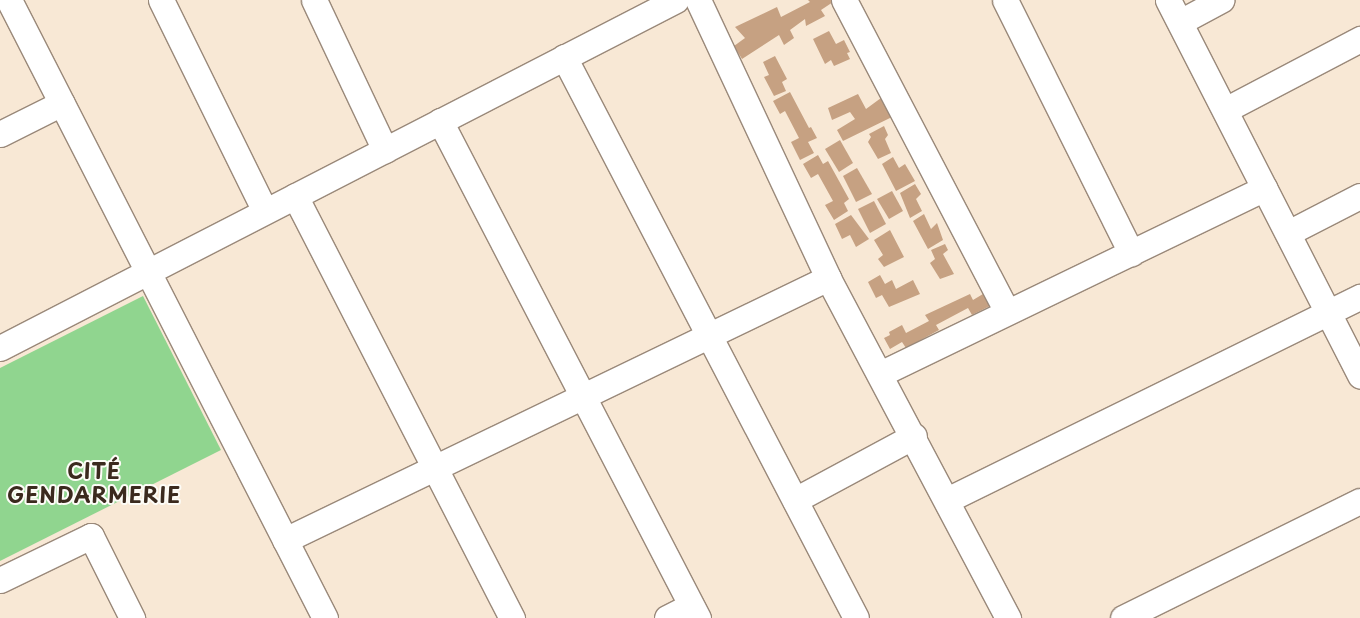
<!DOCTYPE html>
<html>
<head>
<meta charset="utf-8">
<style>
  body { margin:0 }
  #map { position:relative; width:1360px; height:618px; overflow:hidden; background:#f8e8d5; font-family:"Playpen Sans",sans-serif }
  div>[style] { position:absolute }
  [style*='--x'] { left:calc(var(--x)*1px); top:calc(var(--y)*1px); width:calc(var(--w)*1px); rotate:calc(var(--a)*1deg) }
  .green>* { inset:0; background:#90d58f }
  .building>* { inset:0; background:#c6a182 }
  .roads { filter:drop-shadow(1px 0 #9a897a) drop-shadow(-1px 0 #9a897a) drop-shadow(0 1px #9a897a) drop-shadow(0 -1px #9a897a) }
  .minor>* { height:25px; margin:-12.5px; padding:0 12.5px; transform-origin:12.5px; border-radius:12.5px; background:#fff }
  span { translate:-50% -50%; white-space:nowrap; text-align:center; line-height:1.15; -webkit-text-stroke:4px #fdfcf7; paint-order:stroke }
  .district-label { font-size:21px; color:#3b2a1e; font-weight:700; letter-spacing:1px }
</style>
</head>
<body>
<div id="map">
  <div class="green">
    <div style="clip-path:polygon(143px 296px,221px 450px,0 561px,0 368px)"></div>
  </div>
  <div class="building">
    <div style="clip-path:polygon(808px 0,836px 0,821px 10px,825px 16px,806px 26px,805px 19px,790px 30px,794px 38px,784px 45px,779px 35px,742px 59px,734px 46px,745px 38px,735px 27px,777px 7px,781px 17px,810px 2px)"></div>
    <div style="clip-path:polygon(829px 31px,836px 44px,844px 40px,850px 52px,847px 53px,850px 59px,834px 66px,831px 60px,825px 64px,813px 39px)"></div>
    <div style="clip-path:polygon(775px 56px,787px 79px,782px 82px,786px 91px,774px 96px,764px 77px,769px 75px,763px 62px)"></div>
    <div style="clip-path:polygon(790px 92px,809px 128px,811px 127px,817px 138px,808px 142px,814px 153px,800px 160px,791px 142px,799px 138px,785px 111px,780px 114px,773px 101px)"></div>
    <div style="clip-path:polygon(858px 94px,866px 109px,881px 98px,892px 117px,843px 141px,837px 130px,855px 119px,850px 112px,832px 120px,828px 108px)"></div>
    <div style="clip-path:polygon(884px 126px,888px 135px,885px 139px,891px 153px,878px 159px,868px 142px,871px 137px,869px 134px)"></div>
    <div style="clip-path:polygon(840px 140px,853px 163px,839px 172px,825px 149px)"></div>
    <div style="clip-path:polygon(818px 155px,823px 164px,828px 161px,849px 199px,844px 203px,848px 211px,834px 220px,825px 205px,833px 201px,818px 174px,811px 178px,803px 164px)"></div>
    <div style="clip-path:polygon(893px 157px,899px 168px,905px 164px,915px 181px,896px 191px,882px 164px)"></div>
    <div style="clip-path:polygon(857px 168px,872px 194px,856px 202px,843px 176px)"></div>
    <div style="clip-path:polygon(915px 184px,921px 194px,916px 199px,922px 211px,910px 218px,900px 193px)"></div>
    <div style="clip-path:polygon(892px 191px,903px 211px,889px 219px,877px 199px)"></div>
    <div style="clip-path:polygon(874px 201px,886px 224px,870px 233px,858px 209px)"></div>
    <div style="clip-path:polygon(924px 214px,931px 229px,937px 223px,943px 240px,928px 249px,913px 221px)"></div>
    <div style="clip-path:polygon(851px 215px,869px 239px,856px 247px,850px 235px,842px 239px,835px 224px)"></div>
    <div style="clip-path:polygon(890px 230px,904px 257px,884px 267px,878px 259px,883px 255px,874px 240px)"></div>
    <div style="clip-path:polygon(945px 244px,948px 250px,943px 254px,954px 274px,940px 279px,930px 263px,935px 259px,931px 250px)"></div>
    <div style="clip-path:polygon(880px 275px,885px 284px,892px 280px,896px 289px,913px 280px,920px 294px,889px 307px,882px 295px,876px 298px,868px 282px)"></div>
    <div style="clip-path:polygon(970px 294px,973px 300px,983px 294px,990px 306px,972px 315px,968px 308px,936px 325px,939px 330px,906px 348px,902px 342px,890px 349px,884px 338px,890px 335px,889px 332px,902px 325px,906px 333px,929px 321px,925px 315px)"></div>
  </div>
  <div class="roads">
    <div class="minor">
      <div style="--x:9;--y:0;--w:694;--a:62.92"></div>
      <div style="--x:161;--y:0;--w:235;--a:63.8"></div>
      <div style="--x:314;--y:0;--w:166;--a:64.7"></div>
      <div style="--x:698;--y:0;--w:307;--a:64.9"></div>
      <div style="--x:828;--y:278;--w:385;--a:62.1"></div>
      <div style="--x:844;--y:0;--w:352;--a:62.4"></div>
      <div style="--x:1005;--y:0;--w:283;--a:63.5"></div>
      <div style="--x:1168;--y:0;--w:422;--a:62.9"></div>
      <div style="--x:1180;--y:22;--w:47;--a:-28.2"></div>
      <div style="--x:564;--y:57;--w:632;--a:62.5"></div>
      <div style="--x:1225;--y:110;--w:153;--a:-27.7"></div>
      <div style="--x:440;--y:121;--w:560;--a:62.57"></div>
      <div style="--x:0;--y:134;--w:69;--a:-26.6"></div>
      <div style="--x:295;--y:196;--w:475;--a:62.8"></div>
      <div style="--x:1288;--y:233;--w:81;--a:-27.2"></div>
      <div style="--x:0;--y:348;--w:760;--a:-27.24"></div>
      <div style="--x:880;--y:374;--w:427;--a:-25.8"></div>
      <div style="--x:795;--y:500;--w:135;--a:-28.3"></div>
      <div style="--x:947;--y:500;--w:460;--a:-26.2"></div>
      <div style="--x:285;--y:540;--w:603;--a:-25.76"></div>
      <div style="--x:0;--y:580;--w:101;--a:-25.8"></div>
      <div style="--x:91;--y:536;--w:92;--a:63.4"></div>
      <div style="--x:667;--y:618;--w:27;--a:-27"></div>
      <div style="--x:1123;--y:618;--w:264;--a:-26.3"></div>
    </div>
  </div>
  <div class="district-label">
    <span style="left:94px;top:482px">CITÉ<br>GENDARMERIE</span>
  </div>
</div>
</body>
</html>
